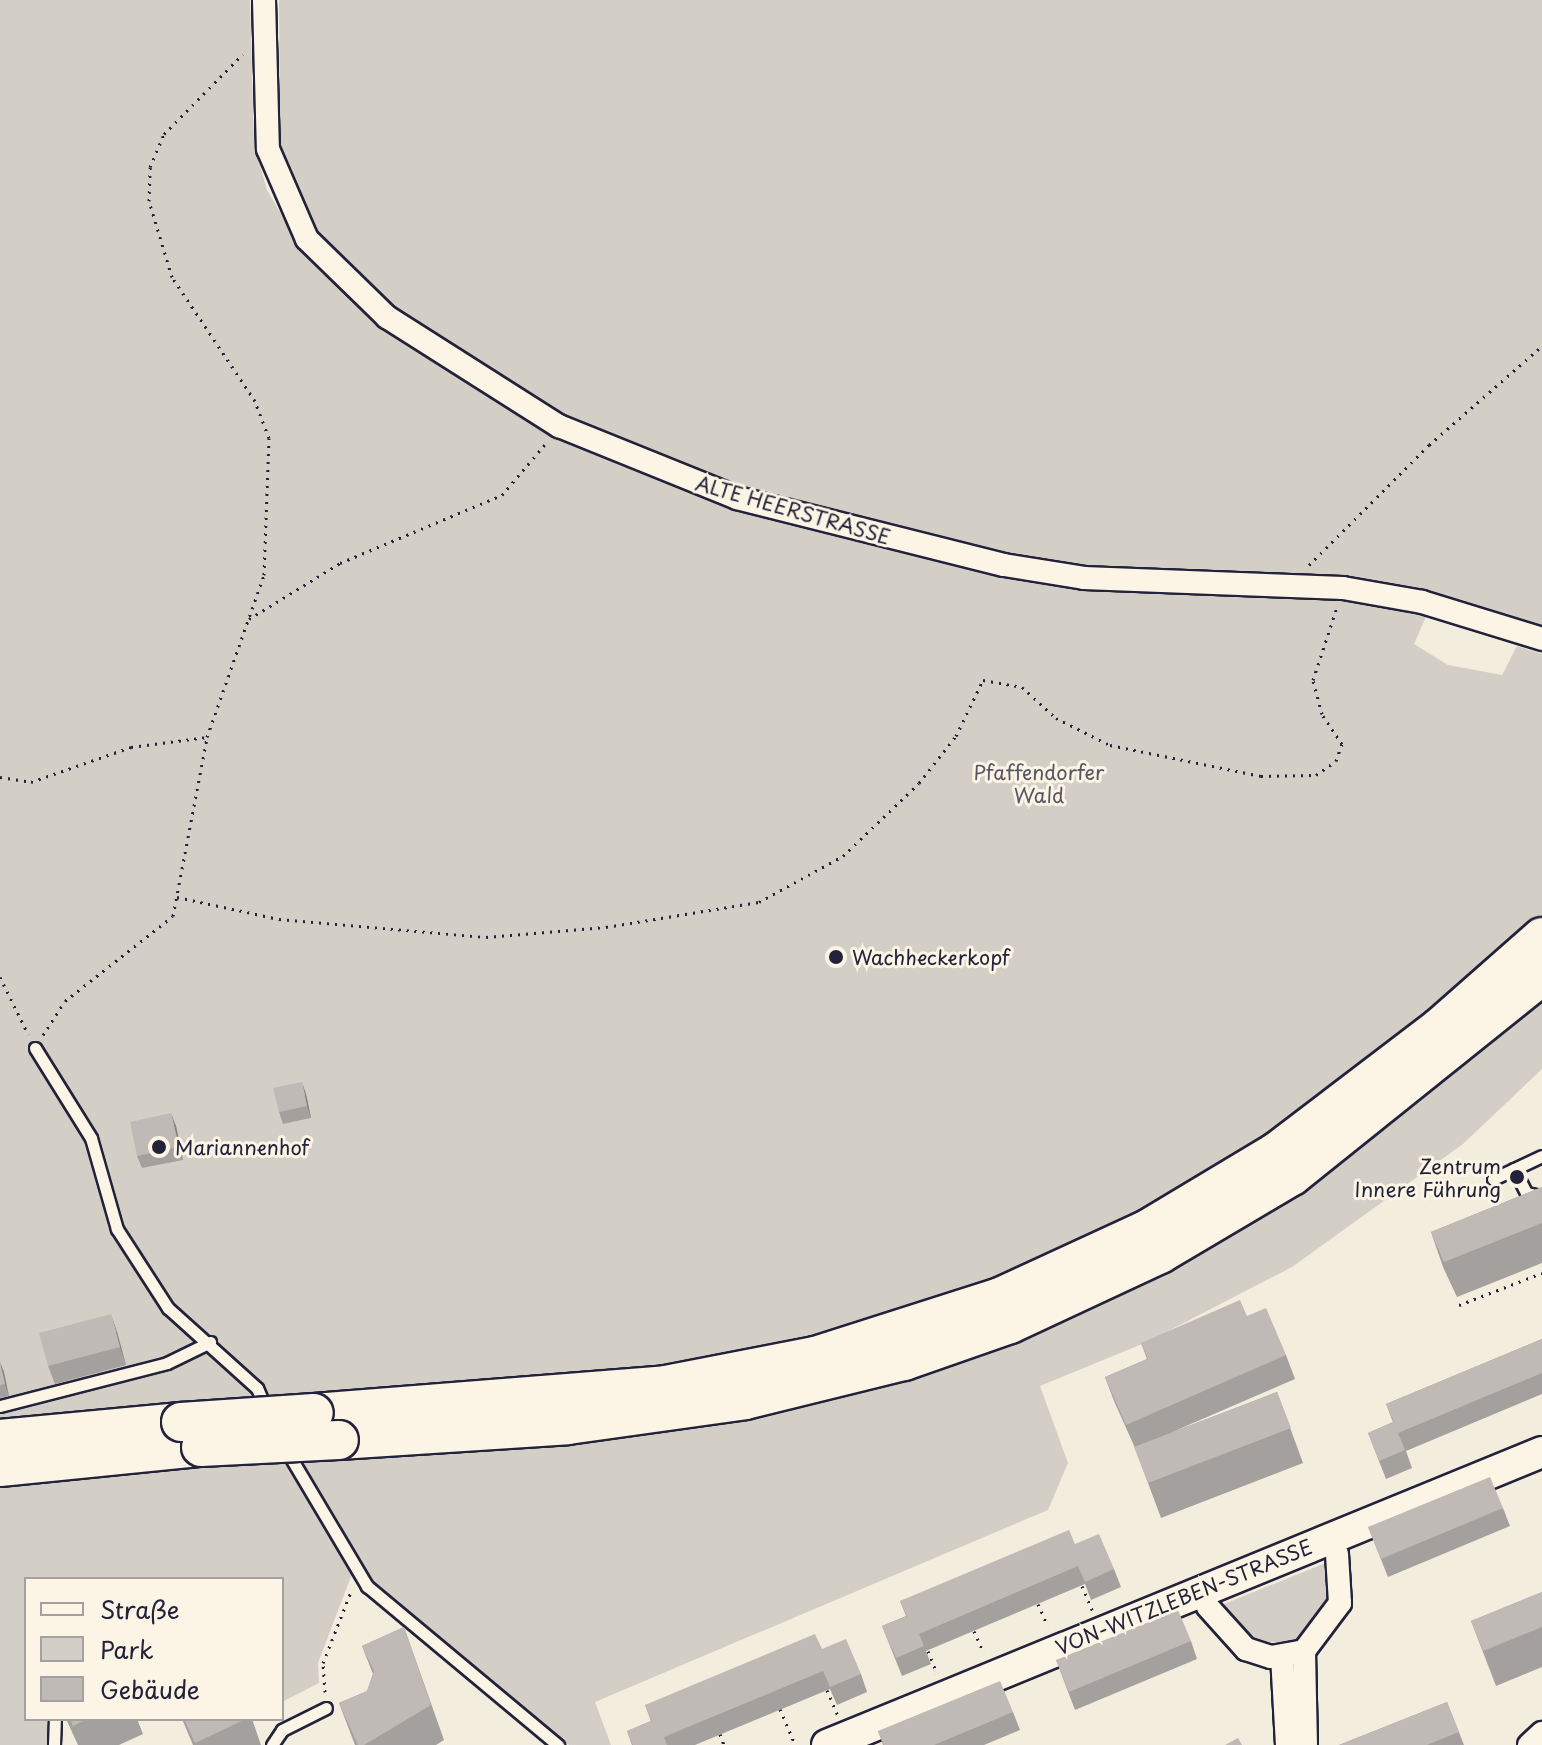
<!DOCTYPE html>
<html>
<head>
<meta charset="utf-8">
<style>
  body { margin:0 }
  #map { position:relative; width:1542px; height:1745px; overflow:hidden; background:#f3edde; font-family:"Playpen Sans",sans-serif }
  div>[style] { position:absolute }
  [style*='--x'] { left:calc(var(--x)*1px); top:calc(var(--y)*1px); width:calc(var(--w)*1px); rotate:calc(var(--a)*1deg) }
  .green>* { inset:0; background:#d4cfc6 }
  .path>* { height:3px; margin-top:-1.5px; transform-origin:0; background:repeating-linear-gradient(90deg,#22223b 0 2px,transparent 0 8px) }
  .roads { filter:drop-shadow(2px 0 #22223b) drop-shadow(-2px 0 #22223b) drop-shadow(0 2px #22223b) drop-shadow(0 -2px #22223b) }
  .lane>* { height:11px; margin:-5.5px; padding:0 5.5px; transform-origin:5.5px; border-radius:5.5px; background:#fcf5e5 }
  .street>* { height:22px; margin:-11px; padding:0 11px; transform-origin:11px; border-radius:11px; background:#fcf5e5 }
  .secondary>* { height:30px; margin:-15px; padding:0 15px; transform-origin:15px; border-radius:15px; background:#fcf5e5 }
  .highway>* { height:38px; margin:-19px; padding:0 19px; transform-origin:19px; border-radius:19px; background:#fcf5e5 }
  .bridges { filter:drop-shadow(2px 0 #22223b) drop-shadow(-2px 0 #22223b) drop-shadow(0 2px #22223b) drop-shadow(0 -2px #22223b) }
  .highway-bridge>* { height:38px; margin:-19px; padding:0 19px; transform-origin:19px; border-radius:19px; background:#fcf5e5 }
  .wall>* { inset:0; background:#a4a09d }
  .shaded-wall>* { inset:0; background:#86827f }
  .building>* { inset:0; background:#bfbab6 }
  .dots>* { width:22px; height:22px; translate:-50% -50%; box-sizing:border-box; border:4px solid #fcf5e5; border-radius:50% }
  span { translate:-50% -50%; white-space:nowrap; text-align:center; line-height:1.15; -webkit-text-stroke:6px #fcf5e5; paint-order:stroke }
  .street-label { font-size:20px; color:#22223b }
  .park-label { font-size:20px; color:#575665 }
  .poi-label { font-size:20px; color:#22223b }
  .left { translate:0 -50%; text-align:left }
  .right { translate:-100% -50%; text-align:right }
  .legend { position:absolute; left:24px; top:1577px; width:260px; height:144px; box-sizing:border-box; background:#fcf5e5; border:2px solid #a5a1a1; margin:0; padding:10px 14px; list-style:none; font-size:24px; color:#22223b }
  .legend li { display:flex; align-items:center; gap:16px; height:40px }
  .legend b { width:40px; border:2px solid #a5a1a1 }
</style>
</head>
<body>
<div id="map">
  <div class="green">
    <div style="clip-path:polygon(0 0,250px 0,254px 145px,267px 190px,306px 257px,383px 328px,593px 452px,714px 500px,993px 572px,1298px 592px,1428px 612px,1414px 644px,1448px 665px,1502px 675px,1517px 646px,1542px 654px,1542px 924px,1272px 1143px,1114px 1234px,813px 1352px,0 1436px)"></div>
    <div style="clip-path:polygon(279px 0,1542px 0,1542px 627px,1363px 579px,1082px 570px,1002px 559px,771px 500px,560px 419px,392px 311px,309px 224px,280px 146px)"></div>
    <div style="clip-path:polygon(1542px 989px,1542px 1069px,1463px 1144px,1292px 1267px,1147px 1342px,1040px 1386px,1068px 1463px,1048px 1510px,595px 1702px,611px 1745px,569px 1745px,373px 1583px,312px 1490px,302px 1460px,823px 1393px)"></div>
    <div style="clip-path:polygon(241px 1456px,243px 1464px,284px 1462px,352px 1574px,318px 1663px,319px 1683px,282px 1702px,282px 1579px,26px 1579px,26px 1719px,47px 1719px,49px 1745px,0 1745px,0 1478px)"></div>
    <div style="clip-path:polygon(1328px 1562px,1330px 1605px,1300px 1641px,1254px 1643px,1219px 1606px)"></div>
  </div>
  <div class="path">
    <div style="--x:1309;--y:565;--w:170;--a:-45"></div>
    <div style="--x:1429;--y:445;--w:150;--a:-41.2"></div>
    <div style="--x:249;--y:619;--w:107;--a:-31.6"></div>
    <div style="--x:340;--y:563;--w:176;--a:-22.8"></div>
    <div style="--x:502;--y:495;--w:70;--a:-49.7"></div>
    <div style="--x:0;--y:777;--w:31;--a:9"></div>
    <div style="--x:31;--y:782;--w:106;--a:-19.3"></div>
    <div style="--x:131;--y:747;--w:77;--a:-7.5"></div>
    <div style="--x:177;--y:897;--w:104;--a:12.2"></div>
    <div style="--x:279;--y:919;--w:208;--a:5"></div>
    <div style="--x:486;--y:937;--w:120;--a:-4.8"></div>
    <div style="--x:606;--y:927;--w:155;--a:-9.3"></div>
    <div style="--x:759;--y:902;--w:96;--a:-28.7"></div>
    <div style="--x:843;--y:856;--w:105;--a:-43.8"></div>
    <div style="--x:919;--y:783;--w:60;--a:-51.8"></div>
    <div style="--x:956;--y:736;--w:62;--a:-64.3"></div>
    <div style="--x:983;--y:680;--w:40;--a:10"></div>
    <div style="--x:1022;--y:687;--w:46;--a:42.4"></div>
    <div style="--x:1056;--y:718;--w:60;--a:26.6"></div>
    <div style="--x:1110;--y:745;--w:154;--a:11.6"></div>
    <div style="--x:1261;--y:776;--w:55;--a:-1"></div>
    <div style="--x:1316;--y:775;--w:24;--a:-35"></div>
    <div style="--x:1336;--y:761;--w:18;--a:-71"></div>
    <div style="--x:1342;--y:744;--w:36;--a:-124"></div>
    <div style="--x:1322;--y:714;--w:35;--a:-105"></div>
    <div style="--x:1313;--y:680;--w:77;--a:-71.8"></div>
    <div style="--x:0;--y:977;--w:64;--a:63.8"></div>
    <div style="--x:43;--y:1035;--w:40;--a:-57.1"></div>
    <div style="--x:65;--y:1001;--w:137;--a:-38.2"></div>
    <div style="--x:173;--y:916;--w:182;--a:-79.2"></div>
    <div style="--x:207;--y:737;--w:172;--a:-70.6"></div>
    <div style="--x:264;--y:575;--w:137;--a:-87.9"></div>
    <div style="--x:269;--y:438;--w:40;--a:-111"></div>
    <div style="--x:255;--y:401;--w:149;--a:-123.8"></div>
    <div style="--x:172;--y:277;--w:79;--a:-106.8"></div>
    <div style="--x:149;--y:201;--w:34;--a:-88"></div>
    <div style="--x:150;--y:167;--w:36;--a:-67"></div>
    <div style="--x:164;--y:134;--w:112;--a:-45.4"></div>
    <div style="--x:1459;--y:1305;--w:89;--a:-21.1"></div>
    <div style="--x:1082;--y:1586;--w:28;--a:67"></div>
    <div style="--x:1038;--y:1604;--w:24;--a:66"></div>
    <div style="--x:974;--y:1631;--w:24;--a:66"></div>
    <div style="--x:928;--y:1651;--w:24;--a:68"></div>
    <div style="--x:827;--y:1690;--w:28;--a:67"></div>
    <div style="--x:325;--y:1692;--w:29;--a:-94"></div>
    <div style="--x:323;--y:1663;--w:79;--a:-68.6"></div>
    <div style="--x:780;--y:1709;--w:36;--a:67"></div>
    <div style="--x:720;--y:1734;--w:12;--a:70"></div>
  </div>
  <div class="roads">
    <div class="lane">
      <div style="--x:35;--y:1048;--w:106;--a:58.1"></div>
      <div style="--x:91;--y:1138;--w:95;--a:74.1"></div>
      <div style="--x:117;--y:1229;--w:94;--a:57.2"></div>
      <div style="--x:168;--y:1308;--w:120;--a:42"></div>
      <div style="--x:257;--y:1388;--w:25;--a:67"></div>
      <div style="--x:1514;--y:1169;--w:27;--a:63"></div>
      <div style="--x:1526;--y:1193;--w:16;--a:11"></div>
      <div style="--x:1493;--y:1179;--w:54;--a:-25.1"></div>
      <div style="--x:0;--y:1406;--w:172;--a:-14.4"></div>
      <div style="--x:167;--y:1363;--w:48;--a:-26"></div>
      <div style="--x:285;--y:1448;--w:161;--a:59.3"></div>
      <div style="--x:367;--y:1586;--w:249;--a:39.8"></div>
      <div style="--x:54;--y:1745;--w:26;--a:-88"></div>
      <div style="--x:272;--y:1745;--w:18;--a:-56"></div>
      <div style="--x:282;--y:1730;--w:49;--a:-26.6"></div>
    </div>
    <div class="street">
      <div style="--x:264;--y:0;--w:149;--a:88.5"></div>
      <div style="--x:268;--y:149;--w:98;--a:66.6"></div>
      <div style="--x:307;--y:239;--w:112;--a:44.3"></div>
      <div style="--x:387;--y:317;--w:204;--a:32.4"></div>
      <div style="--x:559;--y:426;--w:192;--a:22"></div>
      <div style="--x:737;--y:498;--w:275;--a:14.1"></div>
      <div style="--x:1004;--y:565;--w:81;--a:9.2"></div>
      <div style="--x:1084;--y:578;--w:259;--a:2.2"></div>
      <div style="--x:1343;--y:588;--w:80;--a:10"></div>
      <div style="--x:1422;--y:602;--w:126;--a:17.1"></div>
      <div style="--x:1208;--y:1607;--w:57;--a:47.9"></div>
      <div style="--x:1246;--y:1649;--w:26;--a:18"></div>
      <div style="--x:1271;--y:1657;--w:34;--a:-10"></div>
      <div style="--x:1304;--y:1651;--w:60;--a:-53.1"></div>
      <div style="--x:1340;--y:1603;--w:49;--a:-93.5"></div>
      <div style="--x:1304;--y:1651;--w:94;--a:88.8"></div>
      <div style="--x:1282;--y:1656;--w:89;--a:86.8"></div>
      <div style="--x:1529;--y:1745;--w:18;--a:-43"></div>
    </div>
    <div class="secondary">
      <div style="--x:827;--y:1745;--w:773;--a:-22.28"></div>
    </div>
    <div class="highway">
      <div style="--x:314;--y:1413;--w:353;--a:-4.5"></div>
      <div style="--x:666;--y:1385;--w:152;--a:-11"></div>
      <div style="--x:815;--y:1356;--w:194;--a:-17.7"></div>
      <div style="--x:1000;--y:1297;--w:161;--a:-24.7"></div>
      <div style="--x:1146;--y:1230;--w:152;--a:-31"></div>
      <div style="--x:1276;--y:1152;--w:206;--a:-37.3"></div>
      <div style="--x:1440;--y:1027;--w:136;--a:-41.4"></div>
      <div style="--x:0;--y:1439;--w:182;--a:-5.4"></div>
      <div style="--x:339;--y:1440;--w:229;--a:-3.7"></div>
      <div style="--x:568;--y:1425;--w:179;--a:-8"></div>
      <div style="--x:745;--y:1400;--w:164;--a:-13.8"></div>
      <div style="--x:904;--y:1361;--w:112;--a:-19.2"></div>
      <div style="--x:1010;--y:1324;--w:166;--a:-25"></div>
      <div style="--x:1160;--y:1254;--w:153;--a:-30.6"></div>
      <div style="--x:1292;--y:1176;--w:320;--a:-38.7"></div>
      <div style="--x:0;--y:1467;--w:202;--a:-5.7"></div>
    </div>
  </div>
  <div class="bridges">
    <div class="highway-bridge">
      <div style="--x:181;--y:1422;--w:133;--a:-3.9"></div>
      <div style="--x:201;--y:1447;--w:138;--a:-2.9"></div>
    </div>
  </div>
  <div class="wall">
    <div style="clip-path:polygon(306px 1094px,311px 1118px,283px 1124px,279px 1112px)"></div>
    <div style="clip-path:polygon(176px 1126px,183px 1160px,142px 1168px,137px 1156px)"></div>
    <div style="clip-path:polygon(1542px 1187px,1542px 1263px,1457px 1297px,1443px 1267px,1431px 1232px)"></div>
    <div style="clip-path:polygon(1247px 1316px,1286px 1355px,1295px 1379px,1170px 1433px,1277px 1392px,1303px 1463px,1161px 1518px,1135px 1448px,1114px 1401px,1105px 1377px,1147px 1359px,1141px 1343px)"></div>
    <div style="clip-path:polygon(117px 1332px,126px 1365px,55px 1384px,48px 1366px)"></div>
    <div style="clip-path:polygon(1542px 1339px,1542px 1394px,1406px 1451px,1412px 1468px,1386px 1479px,1368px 1433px,1393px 1422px,1386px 1404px)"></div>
    <div style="clip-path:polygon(0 1362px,9px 1396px,0 1398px)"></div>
    <div style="clip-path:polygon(1503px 1508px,1510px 1526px,1388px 1577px,1368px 1527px)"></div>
    <div style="clip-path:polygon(1075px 1544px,1114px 1569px,1121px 1587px,1091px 1600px,1085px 1584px,926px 1651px,931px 1664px,902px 1676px,882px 1626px,906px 1616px,900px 1601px)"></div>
    <div style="clip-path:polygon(1542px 1592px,1542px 1667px,1496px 1686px,1471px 1621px)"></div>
    <div style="clip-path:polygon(404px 1627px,444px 1740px,436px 1745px,355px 1745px,339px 1703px,367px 1691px,373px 1674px,362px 1646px)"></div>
    <div style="clip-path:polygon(1191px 1641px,1197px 1659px,1075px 1710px,1056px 1660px)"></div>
    <div style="clip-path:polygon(822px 1649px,861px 1674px,867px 1692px,837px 1705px,830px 1689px,695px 1745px,632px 1745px,627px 1731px,651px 1721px,645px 1705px)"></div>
    <div style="clip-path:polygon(1447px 1702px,1464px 1745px,1339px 1745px)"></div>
    <div style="clip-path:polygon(1013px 1712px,1020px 1730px,984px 1745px,883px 1745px,878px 1731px)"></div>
    <div style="clip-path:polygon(66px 1719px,137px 1719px,143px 1734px,119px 1745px,78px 1745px)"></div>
    <div style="clip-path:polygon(182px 1719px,252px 1719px,261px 1745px,193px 1745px)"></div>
  </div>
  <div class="shaded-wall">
    <div style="clip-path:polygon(302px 1082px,306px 1094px,311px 1118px,307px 1106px)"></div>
    <div style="clip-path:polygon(171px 1113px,176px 1126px,183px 1160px,179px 1147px)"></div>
    <div style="clip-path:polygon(111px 1314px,117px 1332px,126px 1365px,120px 1347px)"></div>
    <div style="clip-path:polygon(0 1362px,4px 1372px,9px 1396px,5px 1384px)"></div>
  </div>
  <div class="building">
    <div style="clip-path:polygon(302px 1082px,307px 1106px,279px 1112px,273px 1088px)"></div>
    <div style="clip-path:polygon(171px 1113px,179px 1147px,137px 1156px,130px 1122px)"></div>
    <div style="clip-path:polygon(1542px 1187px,1542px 1223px,1444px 1262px,1431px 1232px)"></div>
    <div style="clip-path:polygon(1240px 1300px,1247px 1316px,1266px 1308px,1286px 1355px,1126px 1425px,1105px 1377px,1148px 1359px,1141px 1343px)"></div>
    <div style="clip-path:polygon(111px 1314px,120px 1347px,48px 1366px,39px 1333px)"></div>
    <div style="clip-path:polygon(1542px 1339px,1542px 1373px,1398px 1433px,1405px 1450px,1379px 1461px,1368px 1433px,1394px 1422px,1386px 1404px)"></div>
    <div style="clip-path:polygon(0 1363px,5px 1384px,0 1385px)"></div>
    <div style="clip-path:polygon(1277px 1392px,1291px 1428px,1148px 1483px,1134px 1447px)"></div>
    <div style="clip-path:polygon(1490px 1477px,1503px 1508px,1381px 1559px,1368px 1527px)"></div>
    <div style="clip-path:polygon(1069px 1530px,1075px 1544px,1099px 1534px,1114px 1569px,1085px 1582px,1078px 1566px,919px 1634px,924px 1646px,896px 1658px,882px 1626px,907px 1616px,900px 1601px)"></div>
    <div style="clip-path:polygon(1542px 1592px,1542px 1627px,1483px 1651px,1471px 1621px)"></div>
    <div style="clip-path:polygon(1178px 1610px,1191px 1641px,1069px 1692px,1056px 1660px)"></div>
    <div style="clip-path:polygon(404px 1627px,431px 1705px,364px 1745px,358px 1745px,339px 1703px,367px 1691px,374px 1671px,362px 1646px)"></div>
    <div style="clip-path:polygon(815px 1634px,822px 1649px,846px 1639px,861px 1674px,830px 1687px,823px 1671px,664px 1737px,667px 1745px,633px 1745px,627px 1731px,652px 1721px,645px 1705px)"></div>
    <div style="clip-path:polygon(1000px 1681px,1013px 1712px,934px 1745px,884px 1745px,878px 1731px)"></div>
    <div style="clip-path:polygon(1447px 1702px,1459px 1732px,1427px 1745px,1339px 1745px)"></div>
    <div style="clip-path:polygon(70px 1719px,87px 1719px,73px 1726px)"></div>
    <div style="clip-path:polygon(184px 1719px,246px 1719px,195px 1743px)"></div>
    <div style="clip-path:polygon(1238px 1738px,1242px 1745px,1225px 1745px)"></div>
  </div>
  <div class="dots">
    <div style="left:836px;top:957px;background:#22223b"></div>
    <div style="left:159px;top:1147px;background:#22223b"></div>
    <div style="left:1517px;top:1177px;background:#22223b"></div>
  </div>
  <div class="street-label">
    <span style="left:793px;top:510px;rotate:16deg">ALTE HEERSTRASSE</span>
    <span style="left:1184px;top:1597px;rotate:-22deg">VON-WITZLEBEN-STRASSE</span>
  </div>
  <div class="park-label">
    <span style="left:1039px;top:784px">Pfaffendorfer<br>Wald</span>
  </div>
  <div class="poi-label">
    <span class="left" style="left:852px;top:957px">Wachheckerkopf</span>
    <span class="left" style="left:175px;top:1147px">Mariannenhof</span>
    <span class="right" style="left:1501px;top:1178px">Zentrum<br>Innere Führung</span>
  </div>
  <ul class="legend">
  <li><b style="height:10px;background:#fcf5e5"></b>Straße</li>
  <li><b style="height:22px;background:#d4cfc6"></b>Park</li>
  <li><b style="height:22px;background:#bfbab6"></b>Gebäude</li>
  </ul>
</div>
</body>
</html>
